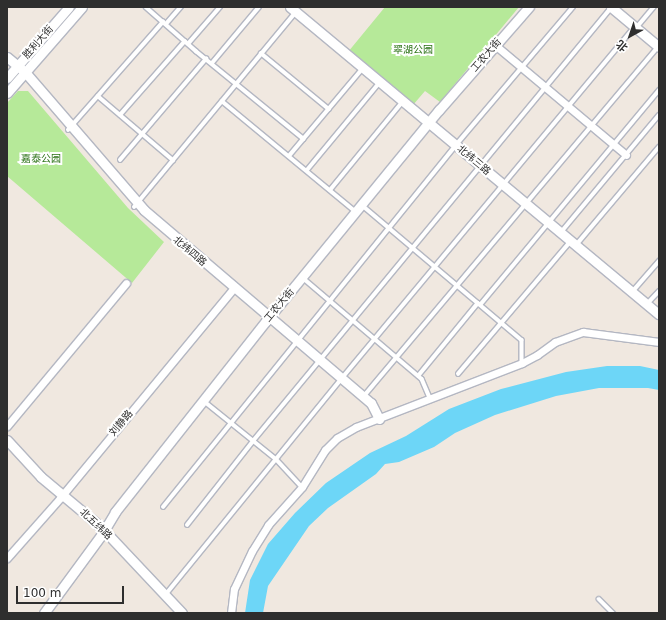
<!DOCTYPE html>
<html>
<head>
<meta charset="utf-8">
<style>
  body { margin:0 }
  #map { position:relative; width:666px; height:620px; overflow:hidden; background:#f0e8e0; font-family:"DejaVu Sans","Noto Sans SC",sans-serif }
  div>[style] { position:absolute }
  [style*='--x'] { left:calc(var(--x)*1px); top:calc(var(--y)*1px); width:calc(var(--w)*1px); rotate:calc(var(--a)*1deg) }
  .green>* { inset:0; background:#b6e999 }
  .water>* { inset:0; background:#6dd6f7 }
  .roads { filter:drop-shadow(1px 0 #b4b7c2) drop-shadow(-1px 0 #b4b7c2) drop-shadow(0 1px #b4b7c2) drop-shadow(0 -1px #b4b7c2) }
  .lane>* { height:3.5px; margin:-1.75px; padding:0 1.75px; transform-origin:1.75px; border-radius:1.75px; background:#fff }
  .street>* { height:7px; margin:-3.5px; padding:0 3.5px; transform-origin:3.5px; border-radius:3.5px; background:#fff }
  .secondary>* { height:9px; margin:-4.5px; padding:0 4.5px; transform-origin:4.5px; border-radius:4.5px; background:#fff }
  span { translate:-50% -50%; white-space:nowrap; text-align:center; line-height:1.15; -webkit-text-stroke:4px #fff; paint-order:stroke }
  .street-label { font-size:10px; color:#2e2e2e }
  .park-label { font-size:10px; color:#2b7216 }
  .frame { position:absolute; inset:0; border:8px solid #2e2e2e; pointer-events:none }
  .north { position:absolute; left:610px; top:16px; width:40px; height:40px; -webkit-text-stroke:3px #fff; paint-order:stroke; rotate:220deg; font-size:11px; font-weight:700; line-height:16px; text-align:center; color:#2e2e2e }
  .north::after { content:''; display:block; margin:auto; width:14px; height:18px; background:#2e2e2e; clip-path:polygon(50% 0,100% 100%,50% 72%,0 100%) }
  .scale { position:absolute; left:16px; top:586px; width:108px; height:18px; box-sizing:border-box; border:2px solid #2e2e2e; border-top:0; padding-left:5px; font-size:12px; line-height:14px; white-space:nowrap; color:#2e2e2e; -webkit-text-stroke:3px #fff; paint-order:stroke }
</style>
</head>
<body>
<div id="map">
  <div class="green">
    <div style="clip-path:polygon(385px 7px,519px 7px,440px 102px,425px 91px,413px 105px,348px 52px)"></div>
    <div style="clip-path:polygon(18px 91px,28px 91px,128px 208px,164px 242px,132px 283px,7px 176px,7px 103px)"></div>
  </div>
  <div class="water">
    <div style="clip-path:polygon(607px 366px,640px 366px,659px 370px,659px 390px,648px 388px,599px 388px,556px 396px,495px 415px,455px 433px,434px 447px,399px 462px,385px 464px,376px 474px,328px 508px,309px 526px,268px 586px,263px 613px,245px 613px,250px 580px,268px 544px,295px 513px,326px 483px,370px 453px,406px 436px,449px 409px,501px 389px,566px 372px)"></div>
  </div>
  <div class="roads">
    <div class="lane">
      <div style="--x:146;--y:7;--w:67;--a:41.3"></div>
      <div style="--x:196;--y:51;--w:139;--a:39.2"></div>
      <div style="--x:166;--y:24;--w:23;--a:-49"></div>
      <div style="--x:637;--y:27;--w:26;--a:-50"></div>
      <div style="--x:188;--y:44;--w:49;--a:-49.1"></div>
      <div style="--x:261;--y:53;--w:88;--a:39.5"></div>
      <div style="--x:212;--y:63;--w:73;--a:-50"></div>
      <div style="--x:98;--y:96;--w:99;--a:40.5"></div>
      <div style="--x:222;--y:101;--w:173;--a:39.6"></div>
      <div style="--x:120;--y:115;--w:98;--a:-48.7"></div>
      <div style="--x:68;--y:130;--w:144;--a:-48.7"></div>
      <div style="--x:289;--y:156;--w:115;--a:-49.9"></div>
      <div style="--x:120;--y:160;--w:133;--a:-49.6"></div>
      <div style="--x:307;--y:170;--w:114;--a:-50.3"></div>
      <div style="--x:330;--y:190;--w:115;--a:-50.6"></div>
      <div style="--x:362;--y:205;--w:209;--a:40.2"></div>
      <div style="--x:522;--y:340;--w:23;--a:90"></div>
      <div style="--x:134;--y:207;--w:254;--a:-50.3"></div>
      <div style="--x:562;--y:231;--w:151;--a:-50.1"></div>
      <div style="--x:577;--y:244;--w:127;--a:-49.8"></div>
      <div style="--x:302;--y:277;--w:157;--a:40.4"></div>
      <div style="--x:422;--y:379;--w:21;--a:67"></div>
      <div style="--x:633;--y:291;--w:40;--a:-49"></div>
      <div style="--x:648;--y:303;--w:16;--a:-47"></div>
      <div style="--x:480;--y:305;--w:280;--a:-50.2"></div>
      <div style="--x:458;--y:374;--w:173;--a:-49.7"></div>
      <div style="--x:418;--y:376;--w:94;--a:-50.6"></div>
      <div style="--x:364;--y:396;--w:456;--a:-49.9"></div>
      <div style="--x:204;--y:401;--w:92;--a:38.9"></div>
      <div style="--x:276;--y:459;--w:38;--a:47"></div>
      <div style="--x:163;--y:507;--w:466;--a:-51"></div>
      <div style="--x:456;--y:145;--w:181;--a:-49.7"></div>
      <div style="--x:187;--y:525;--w:107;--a:-51.8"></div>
      <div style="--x:253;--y:441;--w:562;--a:-50.42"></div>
      <div style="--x:166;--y:594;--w:279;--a:-50.8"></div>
      <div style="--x:342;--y:378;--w:457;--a:-50.2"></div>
      <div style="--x:599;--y:599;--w:20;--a:45"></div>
    </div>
    <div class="street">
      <div style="--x:495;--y:45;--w:171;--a:40"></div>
      <div style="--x:7;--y:426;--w:186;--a:-50.2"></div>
      <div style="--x:7;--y:558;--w:80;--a:-48.5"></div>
      <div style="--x:60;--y:498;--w:273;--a:-50.4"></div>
      <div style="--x:231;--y:613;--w:24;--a:-83"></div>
      <div style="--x:234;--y:589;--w:42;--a:-64.7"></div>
      <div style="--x:252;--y:551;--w:31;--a:-58"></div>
      <div style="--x:268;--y:525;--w:51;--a:-48.2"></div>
      <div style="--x:302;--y:487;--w:44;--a:-58.1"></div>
      <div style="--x:325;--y:450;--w:17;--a:-45"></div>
      <div style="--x:337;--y:438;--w:22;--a:-30"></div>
      <div style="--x:356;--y:427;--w:178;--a:-21.1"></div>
      <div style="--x:522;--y:363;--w:17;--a:-28"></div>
      <div style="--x:537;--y:355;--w:22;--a:-36"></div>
      <div style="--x:555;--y:342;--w:30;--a:-20"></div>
      <div style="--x:583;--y:332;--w:77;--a:7.5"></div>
    </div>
    <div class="secondary">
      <div style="--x:290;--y:7;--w:480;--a:39.8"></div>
      <div style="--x:611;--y:7;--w:62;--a:39.8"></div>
      <div style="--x:7;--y:57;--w:23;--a:40"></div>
      <div style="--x:25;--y:72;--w:182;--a:49.2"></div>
      <div style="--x:144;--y:210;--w:298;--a:40.4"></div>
      <div style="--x:371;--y:403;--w:18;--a:63"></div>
      <div style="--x:7;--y:78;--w:94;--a:-48.9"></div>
      <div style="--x:7;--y:93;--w:114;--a:-48.9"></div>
      <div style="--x:7;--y:440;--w:50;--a:47.4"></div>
      <div style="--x:41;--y:477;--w:78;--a:39.8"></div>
      <div style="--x:101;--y:527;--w:118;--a:46.7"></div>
      <div style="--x:44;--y:613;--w:98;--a:-53.7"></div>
      <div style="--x:102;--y:534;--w:26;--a:-59"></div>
      <div style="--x:115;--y:512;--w:243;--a:-51.7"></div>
      <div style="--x:266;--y:321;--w:273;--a:-50.7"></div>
      <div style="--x:439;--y:110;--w:137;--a:-48.9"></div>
    </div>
  </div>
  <div class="street-label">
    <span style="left:38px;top:42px;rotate:-49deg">胜利大街</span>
    <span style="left:486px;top:55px;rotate:-49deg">工农大街</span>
    <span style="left:474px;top:160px;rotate:40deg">北纬三路</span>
    <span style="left:190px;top:251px;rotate:40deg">北纬四路</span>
    <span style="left:279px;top:305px;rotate:-50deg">工农大街</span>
    <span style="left:121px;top:423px;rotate:-50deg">刘静路</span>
    <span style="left:96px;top:524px;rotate:43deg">北五纬路</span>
  </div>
  <div class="park-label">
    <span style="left:413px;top:50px">翠湖公园</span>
    <span style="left:41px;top:159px">嘉泰公园</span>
  </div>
  <div class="frame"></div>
  <div class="north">北</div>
  <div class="scale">100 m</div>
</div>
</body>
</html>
